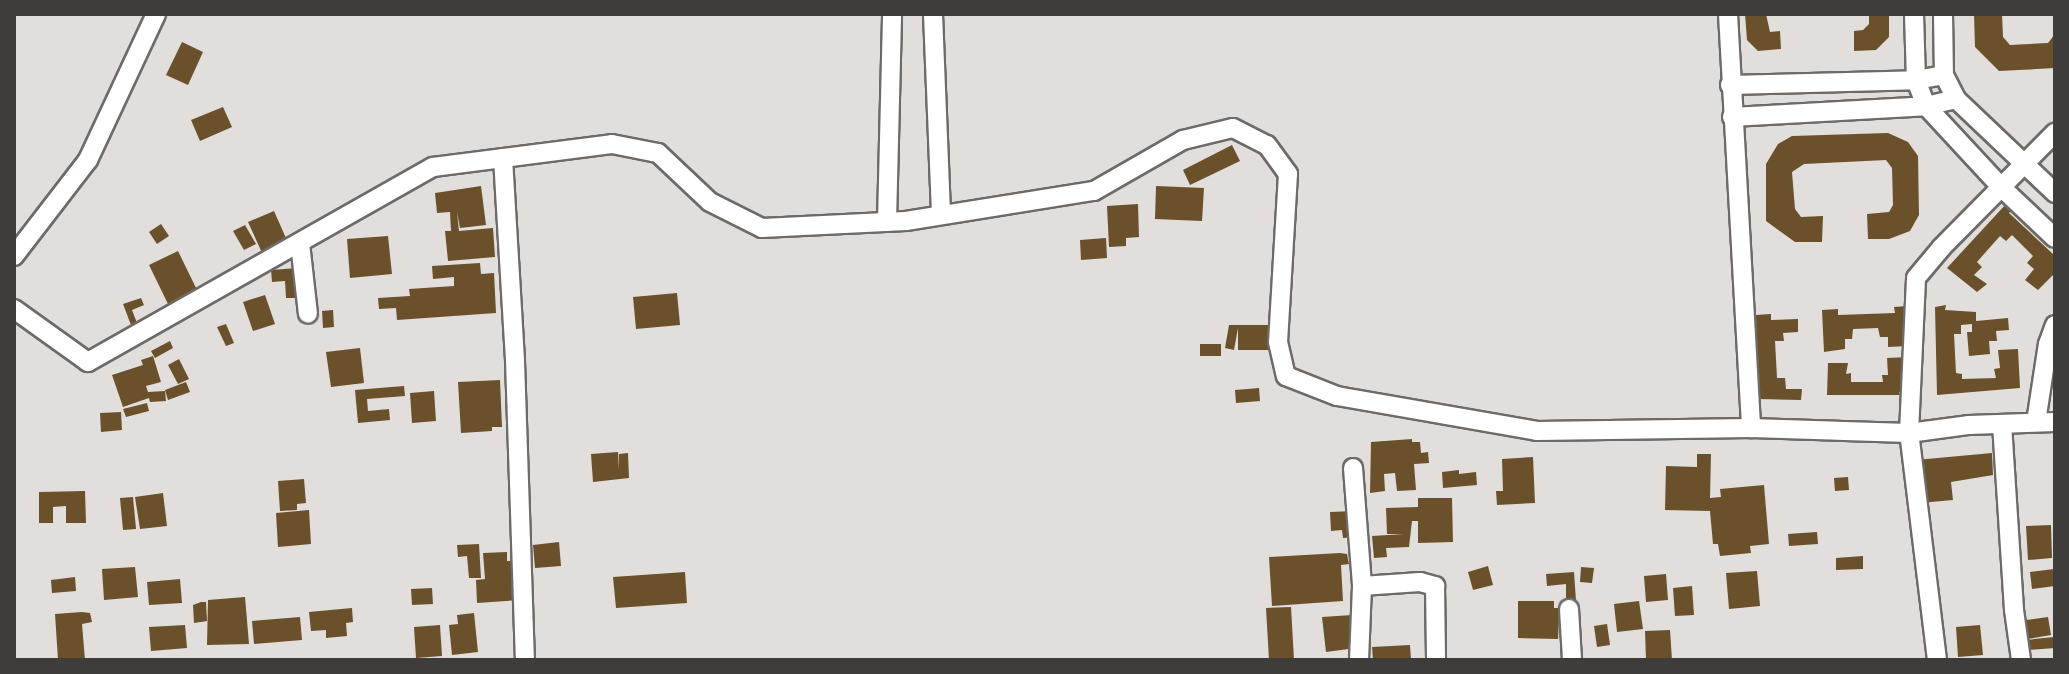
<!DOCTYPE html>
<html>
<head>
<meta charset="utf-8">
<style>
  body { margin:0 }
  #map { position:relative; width:2069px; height:674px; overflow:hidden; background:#e1dedb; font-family:Mulish,sans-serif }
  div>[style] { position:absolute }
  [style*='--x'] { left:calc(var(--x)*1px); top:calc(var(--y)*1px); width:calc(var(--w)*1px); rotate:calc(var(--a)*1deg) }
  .building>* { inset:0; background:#6b502c }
  .roads { filter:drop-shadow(2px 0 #6d6a67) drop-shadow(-2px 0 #6d6a67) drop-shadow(0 2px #6d6a67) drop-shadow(0 -2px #6d6a67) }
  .minor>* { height:18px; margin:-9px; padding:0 9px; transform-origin:9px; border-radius:9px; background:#fff }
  span { translate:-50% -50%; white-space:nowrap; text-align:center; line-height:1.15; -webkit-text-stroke:8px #e1dedb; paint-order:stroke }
  .frame { position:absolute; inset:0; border:16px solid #3e3d3b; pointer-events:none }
</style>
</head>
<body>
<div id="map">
  <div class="building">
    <div style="clip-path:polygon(1745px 14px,1766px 14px,1770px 32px,1780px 31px,1781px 49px,1758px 51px,1747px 40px)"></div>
    <div style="clip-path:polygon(1869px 14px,1889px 14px,1889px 37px,1876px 50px,1854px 51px,1854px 31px,1863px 30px,1869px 24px)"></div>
    <div style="clip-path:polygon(1974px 14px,2002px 14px,2003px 37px,2010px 45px,2048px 43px,2055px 34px,2055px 68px,1999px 71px,1975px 47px)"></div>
    <div style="clip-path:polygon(182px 42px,203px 52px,188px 85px,166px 75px)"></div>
    <div style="clip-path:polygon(223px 107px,232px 127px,200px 141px,191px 120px)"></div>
    <div style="clip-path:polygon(1888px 133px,1908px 142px,1918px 156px,1919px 215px,1910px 231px,1889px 239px,1868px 239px,1867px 214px,1889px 212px,1893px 205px,1892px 168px,1886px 160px,1804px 164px,1792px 172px,1795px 209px,1801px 217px,1823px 216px,1822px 242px,1795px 242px,1766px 221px,1766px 164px,1778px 144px,1792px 136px)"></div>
    <div style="clip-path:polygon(1232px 145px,1240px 161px,1190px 185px,1183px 170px)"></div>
    <div style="clip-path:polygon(481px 186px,486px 225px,460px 228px,457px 212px,459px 231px,493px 228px,495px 257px,448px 261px,445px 231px,451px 231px,450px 212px,437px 213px,435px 193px)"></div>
    <div style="clip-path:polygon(1156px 186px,1204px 188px,1202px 221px,1155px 219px)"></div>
    <div style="clip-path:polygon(2007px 203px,2013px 209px,2009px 213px,2053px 254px,2055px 252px,2055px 273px,2038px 290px,2025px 280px,2034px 269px,2027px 263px,2033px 256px,2012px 235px,2006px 241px,2000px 236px,1977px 262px,1982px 267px,1974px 275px,1987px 284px,1977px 292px,1947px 268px)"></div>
    <div style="clip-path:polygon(1138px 204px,1139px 237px,1126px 238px,1126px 246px,1109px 247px,1107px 206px)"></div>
    <div style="clip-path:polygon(274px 211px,289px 245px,264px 257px,248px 222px)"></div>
    <div style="clip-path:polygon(161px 224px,169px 236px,157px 244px,149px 232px)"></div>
    <div style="clip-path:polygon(245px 225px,256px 244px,244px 250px,233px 231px)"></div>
    <div style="clip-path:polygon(388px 236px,392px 274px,350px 278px,347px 239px)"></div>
    <div style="clip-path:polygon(1106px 238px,1107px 258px,1081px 260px,1080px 240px)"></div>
    <div style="clip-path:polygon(178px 251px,198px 292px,169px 306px,149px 265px)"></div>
    <div style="clip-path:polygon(480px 263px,481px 274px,494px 273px,496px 313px,397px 320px,396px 308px,379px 309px,378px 298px,410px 296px,409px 289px,454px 286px,454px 277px,433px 279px,432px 266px)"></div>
    <div style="clip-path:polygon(297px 268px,299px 298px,286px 298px,285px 281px,272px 282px,271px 270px)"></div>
    <div style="clip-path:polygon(677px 293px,680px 325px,636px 329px,633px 297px)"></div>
    <div style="clip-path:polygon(265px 295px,275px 324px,253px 331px,243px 302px)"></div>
    <div style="clip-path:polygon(141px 298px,144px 305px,132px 310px,137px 323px,131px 325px,123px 304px)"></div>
    <div style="clip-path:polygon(1946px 305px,1945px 310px,1976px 312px,1976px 321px,2008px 318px,2009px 330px,1996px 331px,1997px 341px,1989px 341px,1990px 354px,1969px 356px,1967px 332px,1972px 332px,1972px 324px,1961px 325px,1961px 334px,1954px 334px,1956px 373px,1962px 374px,1962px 379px,1996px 378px,1994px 369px,2000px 368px,1998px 350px,2018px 349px,2020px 388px,1937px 395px,1935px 307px)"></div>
    <div style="clip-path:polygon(1907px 306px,1908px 346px,1888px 347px,1888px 337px,1880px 337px,1878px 328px,1853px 329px,1852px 339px,1845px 339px,1845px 349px,1824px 352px,1822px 310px,1838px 309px,1838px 315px,1895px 313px,1894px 307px)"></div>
    <div style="clip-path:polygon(333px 310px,334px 327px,323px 328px,322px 311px)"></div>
    <div style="clip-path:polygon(1771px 314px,1771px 320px,1798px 319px,1798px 332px,1783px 333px,1784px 341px,1775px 341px,1777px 378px,1785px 378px,1786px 389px,1802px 389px,1801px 400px,1758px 399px,1756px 315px)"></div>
    <div style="clip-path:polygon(226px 324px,234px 343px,226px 346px,217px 327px)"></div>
    <div style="clip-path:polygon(1229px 325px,1268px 325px,1268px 350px,1238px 350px,1238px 328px,1234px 350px,1225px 348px)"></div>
    <div style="clip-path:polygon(170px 341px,173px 348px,155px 358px,151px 351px)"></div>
    <div style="clip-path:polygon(1200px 344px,1221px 344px,1221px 356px,1200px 356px)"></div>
    <div style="clip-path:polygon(360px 348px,364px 383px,331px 387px,326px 352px)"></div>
    <div style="clip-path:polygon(153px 356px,161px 382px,146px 386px,148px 392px,165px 391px,166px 401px,150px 402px,149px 398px,123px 407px,112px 375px,143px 365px,141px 360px)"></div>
    <div style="clip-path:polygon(1908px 357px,1910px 391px,1899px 392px,1900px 395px,1827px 395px,1828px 363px,1848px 363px,1846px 374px,1851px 373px,1851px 382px,1883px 382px,1882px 375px,1888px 375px,1887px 358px)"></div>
    <div style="clip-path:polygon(179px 359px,189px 379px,178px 384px,168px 365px)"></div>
    <div style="clip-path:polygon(500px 380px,502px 427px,492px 427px,492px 431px,461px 433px,458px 382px)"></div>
    <div style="clip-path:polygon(186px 382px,190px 392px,168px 400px,165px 390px)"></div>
    <div style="clip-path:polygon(404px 386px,405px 396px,367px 399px,368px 411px,389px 409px,390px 420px,358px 423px,355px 390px)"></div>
    <div style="clip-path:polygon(1259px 388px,1260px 401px,1236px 403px,1235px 390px)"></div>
    <div style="clip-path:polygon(434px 391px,436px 421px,412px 423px,410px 393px)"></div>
    <div style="clip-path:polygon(147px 403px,149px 411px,126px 417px,123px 409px)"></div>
    <div style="clip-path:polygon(121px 412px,122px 430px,101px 432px,100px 413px)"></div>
    <div style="clip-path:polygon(1412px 439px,1412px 442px,1420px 442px,1421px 453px,1428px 452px,1429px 463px,1414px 464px,1416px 490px,1397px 491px,1395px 473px,1384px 474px,1385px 491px,1370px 493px,1371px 442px)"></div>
    <div style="clip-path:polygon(618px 452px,619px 470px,619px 454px,628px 453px,629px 478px,593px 482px,591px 454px)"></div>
    <div style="clip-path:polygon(1992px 453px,1993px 475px,1951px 482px,1953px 500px,1920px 503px,1916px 460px)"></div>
    <div style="clip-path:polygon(1697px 454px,1711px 454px,1710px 498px,1721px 497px,1720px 489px,1764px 485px,1769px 544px,1750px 546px,1751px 553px,1720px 556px,1718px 544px,1713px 544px,1710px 511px,1665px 510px,1666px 466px,1697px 467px)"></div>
    <div style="clip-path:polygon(1533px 457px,1535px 503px,1497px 505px,1496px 491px,1503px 491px,1502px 459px)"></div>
    <div style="clip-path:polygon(1459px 470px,1459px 474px,1476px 472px,1477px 485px,1443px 488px,1442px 472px)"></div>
    <div style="clip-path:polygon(1848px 477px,1849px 490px,1835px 491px,1834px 478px)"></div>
    <div style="clip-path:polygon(304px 479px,306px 503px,297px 504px,297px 510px,280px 511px,278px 481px)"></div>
    <div style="clip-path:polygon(85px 491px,86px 523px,66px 523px,66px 506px,53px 507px,53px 523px,39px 523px,39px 492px)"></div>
    <div style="clip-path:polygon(163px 493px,167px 526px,140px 529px,135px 497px)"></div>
    <div style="clip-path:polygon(133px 497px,136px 529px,123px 530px,120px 498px)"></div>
    <div style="clip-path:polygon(1418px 498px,1452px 498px,1453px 542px,1418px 543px,1418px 521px,1412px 521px,1409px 547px,1386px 548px,1387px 557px,1374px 558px,1372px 536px,1404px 534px,1387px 534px,1386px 508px,1418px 507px)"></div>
    <div style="clip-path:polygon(309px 510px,311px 544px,278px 547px,276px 513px)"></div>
    <div style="clip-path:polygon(1353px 511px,1354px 537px,1343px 538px,1342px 530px,1331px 531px,1330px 512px)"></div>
    <div style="clip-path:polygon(2051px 525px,2052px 558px,2028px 560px,2026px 526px)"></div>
    <div style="clip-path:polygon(1817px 532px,1818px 544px,1789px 546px,1788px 534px)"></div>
    <div style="clip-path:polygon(559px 542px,561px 566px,535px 568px,533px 545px)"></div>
    <div style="clip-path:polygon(479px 544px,481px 578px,469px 578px,467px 556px,458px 557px,457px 545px)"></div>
    <div style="clip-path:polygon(507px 552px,507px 561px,517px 561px,519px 600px,477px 603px,476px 580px,485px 579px,483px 553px)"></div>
    <div style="clip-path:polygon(1340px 553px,1347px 554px,1349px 564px,1341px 565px,1343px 601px,1272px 606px,1269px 557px)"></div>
    <div style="clip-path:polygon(1863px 556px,1863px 569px,1836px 570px,1836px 558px)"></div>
    <div style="clip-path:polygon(1488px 566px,1493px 585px,1473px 590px,1468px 572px)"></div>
    <div style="clip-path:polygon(135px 567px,138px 597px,104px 600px,102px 569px)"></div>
    <div style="clip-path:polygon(1581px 567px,1594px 568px,1592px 583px,1580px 582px)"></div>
    <div style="clip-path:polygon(2054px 569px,2055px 586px,2032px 589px,2030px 572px)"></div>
    <div style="clip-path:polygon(1757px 571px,1760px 606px,1729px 609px,1726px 573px)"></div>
    <div style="clip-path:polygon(685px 572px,687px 603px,616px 608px,613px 577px)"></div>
    <div style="clip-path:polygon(1574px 572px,1576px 601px,1566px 601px,1566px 584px,1547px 586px,1546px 574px)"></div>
    <div style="clip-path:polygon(1666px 574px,1668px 600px,1646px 602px,1644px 576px)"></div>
    <div style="clip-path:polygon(75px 577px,76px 591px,52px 593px,51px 580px)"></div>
    <div style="clip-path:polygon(180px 579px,182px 603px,149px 605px,147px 582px)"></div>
    <div style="clip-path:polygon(1692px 586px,1694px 615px,1675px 616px,1673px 588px)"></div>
    <div style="clip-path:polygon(432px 588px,433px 604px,412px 605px,411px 589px)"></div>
    <div style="clip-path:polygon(245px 597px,249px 644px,207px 645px,208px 600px)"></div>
    <div style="clip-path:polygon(1518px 601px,1554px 601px,1554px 608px,1566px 608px,1566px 620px,1559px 620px,1558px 639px,1518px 638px)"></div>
    <div style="clip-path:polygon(1639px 601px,1643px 629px,1617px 632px,1614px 604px)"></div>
    <div style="clip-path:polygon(201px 602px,206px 602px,207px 621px,194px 623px,193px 605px)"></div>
    <div style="clip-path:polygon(1291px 607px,1294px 660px,1269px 660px,1266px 608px)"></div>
    <div style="clip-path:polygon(352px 608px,353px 622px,346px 623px,347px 636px,326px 638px,326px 630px,311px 631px,309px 612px)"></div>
    <div style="clip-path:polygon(82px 612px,90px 613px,92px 622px,82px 624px,85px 660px,58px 660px,55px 614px)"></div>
    <div style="clip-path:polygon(474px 613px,478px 652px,452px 655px,449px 625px,458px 624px,457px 615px)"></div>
    <div style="clip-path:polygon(1352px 615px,1356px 648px,1326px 652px,1322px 617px)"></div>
    <div style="clip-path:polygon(300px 617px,302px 640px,254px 644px,252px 621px)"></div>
    <div style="clip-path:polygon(2048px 617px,2051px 635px,2028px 639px,2026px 620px)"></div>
    <div style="clip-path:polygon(1607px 624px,1610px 645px,1597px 647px,1594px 626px)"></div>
    <div style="clip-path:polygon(185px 625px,187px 648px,151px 651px,149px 627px)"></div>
    <div style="clip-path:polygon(440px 625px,442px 656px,416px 658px,414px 627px)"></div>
    <div style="clip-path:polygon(1980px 625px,1983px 655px,1958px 657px,1956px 627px)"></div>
    <div style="clip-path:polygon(1670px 630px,1672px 660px,1646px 660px,1645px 631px)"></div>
    <div style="clip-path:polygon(2054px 637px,2055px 648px,2028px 650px,2026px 640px)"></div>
    <div style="clip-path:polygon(1410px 645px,1411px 660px,1373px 660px,1372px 647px)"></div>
  </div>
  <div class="roads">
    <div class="minor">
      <div style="--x:933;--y:14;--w:201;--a:87.7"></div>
      <div style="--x:1728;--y:14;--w:415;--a:86.8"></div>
      <div style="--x:1914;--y:14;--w:66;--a:88.3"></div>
      <div style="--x:1916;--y:80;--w:28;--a:69"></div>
      <div style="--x:1926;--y:106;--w:110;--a:47.2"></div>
      <div style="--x:2001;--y:187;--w:74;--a:43.4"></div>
      <div style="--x:1943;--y:14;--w:61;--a:89.1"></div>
      <div style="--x:1944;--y:75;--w:27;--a:63"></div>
      <div style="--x:1956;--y:99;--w:137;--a:43.5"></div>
      <div style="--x:1730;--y:85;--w:186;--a:-1.5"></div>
      <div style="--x:1916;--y:80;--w:28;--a:-10"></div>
      <div style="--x:1732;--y:117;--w:194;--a:-3.2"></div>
      <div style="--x:1926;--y:106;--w:31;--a:-13"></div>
      <div style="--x:503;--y:158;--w:203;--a:86.6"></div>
      <div style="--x:515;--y:361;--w:299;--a:88.1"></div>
      <div style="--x:887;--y:222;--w:208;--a:-88.6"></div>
      <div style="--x:300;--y:243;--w:71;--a:83.6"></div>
      <div style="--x:14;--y:256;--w:121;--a:-52.4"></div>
      <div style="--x:88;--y:160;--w:161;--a:-65"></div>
      <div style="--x:14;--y:309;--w:91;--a:35.6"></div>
      <div style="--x:88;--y:362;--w:396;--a:-29.5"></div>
      <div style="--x:433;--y:167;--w:180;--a:-7.3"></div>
      <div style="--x:612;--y:144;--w:47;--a:11.1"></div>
      <div style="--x:658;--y:153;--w:71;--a:43.3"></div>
      <div style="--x:710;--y:202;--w:58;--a:26.6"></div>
      <div style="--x:762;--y:228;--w:144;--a:-2.8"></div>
      <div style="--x:906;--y:221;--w:190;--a:-9.1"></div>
      <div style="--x:1094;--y:191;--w:103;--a:-29.8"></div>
      <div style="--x:1183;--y:140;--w:51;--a:-13.5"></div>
      <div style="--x:1233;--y:128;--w:38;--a:27"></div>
      <div style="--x:1267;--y:145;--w:36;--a:54"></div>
      <div style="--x:1288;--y:174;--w:168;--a:93.4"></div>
      <div style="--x:1278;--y:342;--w:35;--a:77"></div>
      <div style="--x:1286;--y:376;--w:55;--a:21.4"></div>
      <div style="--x:1337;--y:396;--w:203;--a:9.9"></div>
      <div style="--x:1537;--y:431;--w:214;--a:-0.8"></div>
      <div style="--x:1751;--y:428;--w:158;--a:1.8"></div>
      <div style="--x:1909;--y:433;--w:61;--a:-7.6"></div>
      <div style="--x:1969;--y:425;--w:86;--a:-2"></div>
      <div style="--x:2036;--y:422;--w:79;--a:-81.3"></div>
      <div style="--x:2048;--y:344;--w:20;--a:-70"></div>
      <div style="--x:2002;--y:424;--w:186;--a:86.3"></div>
      <div style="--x:2014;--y:610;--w:50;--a:82"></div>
      <div style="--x:1353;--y:468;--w:118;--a:85.6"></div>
      <div style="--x:1362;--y:586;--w:74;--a:92.3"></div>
      <div style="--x:1362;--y:586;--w:58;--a:-3.9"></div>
      <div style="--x:1420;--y:582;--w:16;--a:15"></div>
      <div style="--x:1435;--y:586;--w:74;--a:89.2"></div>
      <div style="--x:1569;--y:609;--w:51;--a:86.6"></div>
      <div style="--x:1937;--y:660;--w:229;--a:-97"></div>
      <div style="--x:1909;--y:433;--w:155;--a:-87.4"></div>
      <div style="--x:1916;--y:278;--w:40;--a:-50"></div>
      <div style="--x:1942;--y:247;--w:161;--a:-45.3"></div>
    </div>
  </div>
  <div class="frame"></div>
</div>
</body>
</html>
